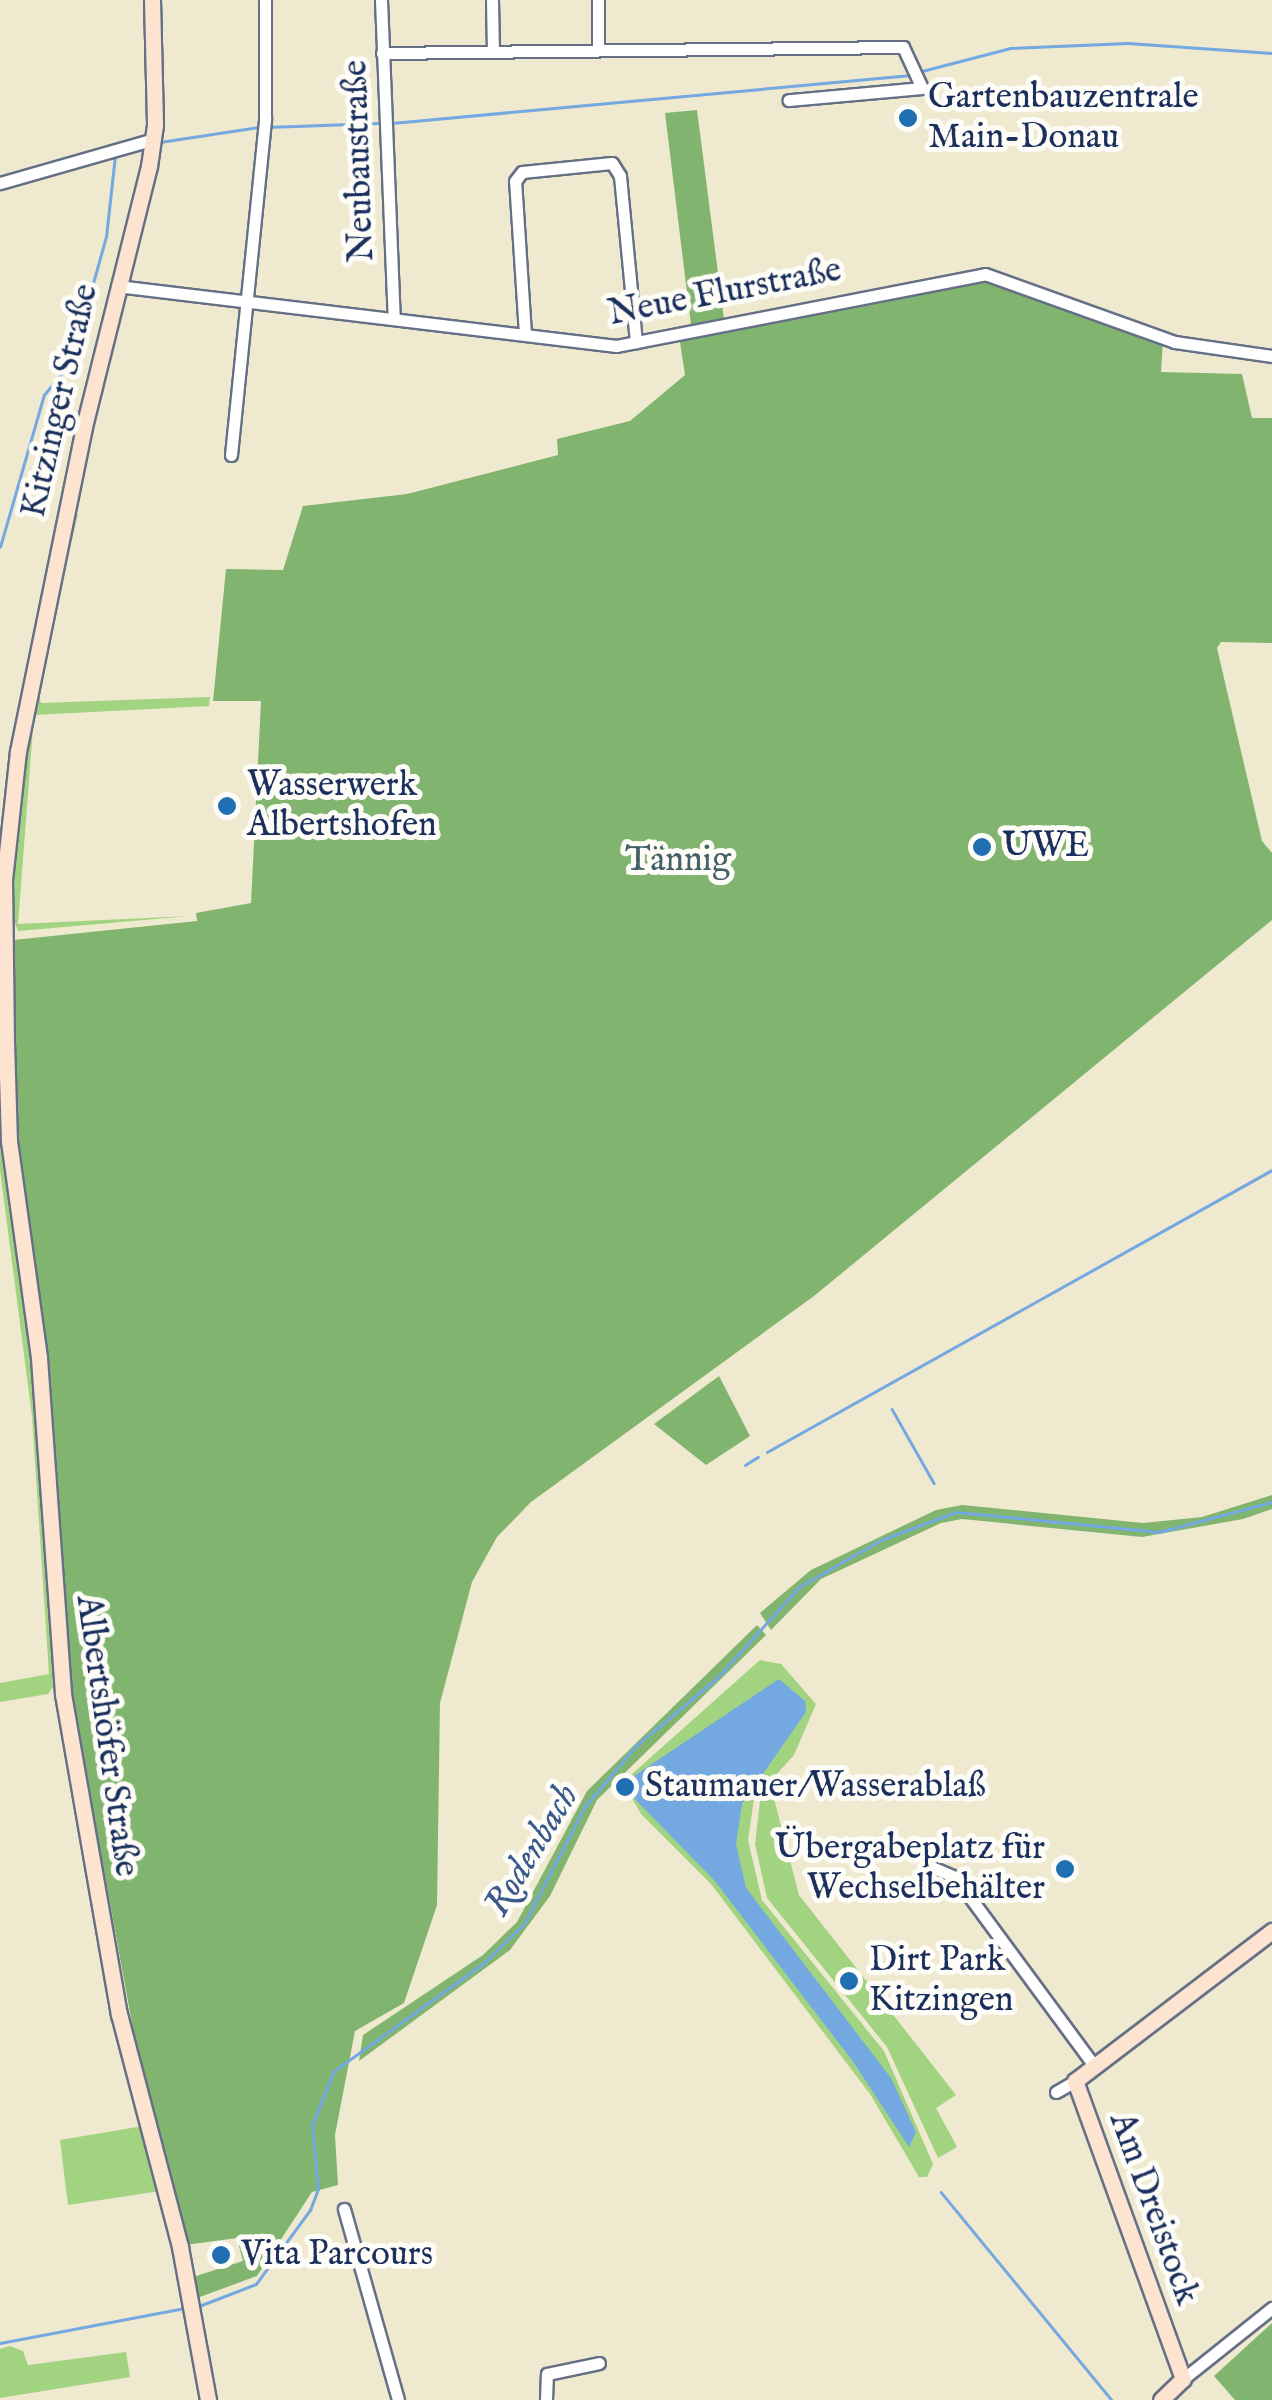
<!DOCTYPE html>
<html>
<head>
<meta charset="utf-8">
<style>
  body { margin:0 }
  #map { position:relative; width:1272px; height:2400px; overflow:hidden; background:#efe9cf; font-family:"IM FELL English",serif }
  div>[style] { position:absolute }
  [style*='--x'] { left:calc(var(--x)*1px); top:calc(var(--y)*1px); width:calc(var(--w)*1px); rotate:calc(var(--a)*1deg) }
  .green>* { inset:0; background:#a2d381 }
  .forest>* { inset:0; background:#81b56f }
  .water>* { inset:0; background:#74a8e1 }
  .stream>* { height:2.5px; margin:-1.25px; padding:0 1.25px; transform-origin:1.25px; border-radius:1.25px; background:#74a8e1 }
  .roads { filter:drop-shadow(2px 0 #657086) drop-shadow(-2px 0 #657086) drop-shadow(0 2px #657086) drop-shadow(0 -2px #657086) }
  .street>* { height:11px; margin:-5.5px; padding:0 5.5px; transform-origin:5.5px; border-radius:5.5px; background:#fff }
  .secondary>* { height:15px; margin:-7.5px; padding:0 7.5px; transform-origin:7.5px; border-radius:7.5px; background:#fde4d1 }
  .dots>* { width:28px; height:28px; translate:-50% -50%; box-sizing:border-box; border:5px solid #fdfcf7; border-radius:50% }
  span { translate:-50% -50%; white-space:nowrap; text-align:center; line-height:1.15; -webkit-text-stroke:10px #fdfcf7; paint-order:stroke }
  .poi-label { font-size:35px; color:#1b2f5e }
  .left { translate:0 -50%; text-align:left }
  .right { translate:-100% -50%; text-align:right }
  .street-label { font-size:35px; color:#1b2f5e }
  .park-label { font-size:35px; color:#446068 }
  .water-label { font-size:38px; color:#3a598c; font-style:italic }
</style>
</head>
<body>
<div id="map">
  <div class="green">
    <div style="clip-path:polygon(78px 514px,37px 690px,41px 703px,210px 697px,209px 706px,34px 715px,18px 924px,190px 916px,18px 931px,9px 908px,25px 728px,71px 518px)"></div>
    <div style="clip-path:polygon(0 944px,4px 1122px,33px 1343px,56px 1682px,48px 1694px,0 1702px,0 1683px,49px 1674px,32px 1416px,0 1170px)"></div>
    <div style="clip-path:polygon(760px 1660px,781px 1664px,816px 1704px,794px 1755px,754px 1799px,748px 1840px,762px 1900px,884px 2051px,933px 2164px,927px 2177px,919px 2177px,870px 2094px,711px 1884px,641px 1814px,623px 1782px)"></div>
    <div style="clip-path:polygon(772px 1791px,799px 1895px,956px 2095px,936px 2108px,957px 2147px,938px 2158px,887px 2047px,767px 1898px,755px 1844px,760px 1801px)"></div>
    <div style="clip-path:polygon(143px 2126px,160px 2191px,68px 2205px,60px 2140px)"></div>
    <div style="clip-path:polygon(10px 2346px,23px 2351px,28px 2365px,126px 2352px,130px 2377px,0 2398px,0 2349px)"></div>
  </div>
  <div class="forest">
    <div style="clip-path:polygon(697px 110px,725px 327px,985px 276px,1163px 340px,1161px 372px,1242px 374px,1252px 418px,1272px 418px,1272px 643px,1221px 642px,1217px 648px,1262px 841px,1272px 853px,1272px 920px,814px 1296px,531px 1502px,497px 1537px,472px 1582px,440px 1703px,437px 1905px,404px 2003px,355px 2031px,335px 2135px,338px 2185px,312px 2192px,257px 2276px,197px 2298px,193px 2277px,243px 2261px,237px 2238px,185px 2245px,133px 2029px,69px 1679px,37px 1288px,19px 1152px,13px 940px,197px 921px,196px 913px,251px 903px,261px 701px,213px 701px,226px 569px,283px 570px,303px 506px,407px 494px,558px 455px,557px 439px,630px 421px,685px 375px,679px 336px,692px 333px,665px 113px)"></div>
    <div style="clip-path:polygon(719px 1376px,750px 1436px,706px 1465px,654px 1424px)"></div>
    <div style="clip-path:polygon(1272px 1495px,1272px 1509px,1243px 1519px,1142px 1537px,962px 1519px,941px 1523px,821px 1579px,771px 1630px,760px 1613px,811px 1570px,936px 1510px,962px 1505px,1143px 1523px,1202px 1517px)"></div>
    <div style="clip-path:polygon(757px 1625px,766px 1635px,597px 1800px,550px 1896px,510px 1950px,359px 2061px,363px 2035px,483px 1955px,517px 1922px,587px 1791px)"></div>
    <div style="clip-path:polygon(1272px 2323px,1272px 2400px,1235px 2400px,1214px 2376px)"></div>
  </div>
  <div class="water">
    <div style="clip-path:polygon(779px 1679px,805px 1701px,806px 1712px,742px 1804px,736px 1844px,746px 1888px,891px 2078px,916px 2132px,909px 2147px,854px 2063px,714px 1880px,628px 1792px,625px 1782px)"></div>
  </div>
  <div class="stream">
    <div style="--x:922;--y:71;--w:91;--a:-14.6"></div>
    <div style="--x:1010;--y:48;--w:118;--a:-2.4"></div>
    <div style="--x:1128;--y:43;--w:144;--a:4"></div>
    <div style="--x:392;--y:123;--w:521;--a:-5.28"></div>
    <div style="--x:267;--y:127;--w:112;--a:-2"></div>
    <div style="--x:160;--y:142;--w:100;--a:-8.6"></div>
    <div style="--x:0;--y:547;--w:158;--a:-73.9"></div>
    <div style="--x:44;--y:395;--w:43;--a:-50.7"></div>
    <div style="--x:71;--y:362;--w:130;--a:-74.4"></div>
    <div style="--x:106;--y:237;--w:82;--a:-83.7"></div>
    <div style="--x:892;--y:1409;--w:85;--a:60.4"></div>
    <div style="--x:767;--y:1452;--w:578;--a:-29.18"></div>
    <div style="--x:745;--y:1465;--w:15;--a:-32"></div>
    <div style="--x:941;--y:2192;--w:269;--a:50.6"></div>
    <div style="--x:199;--y:2306;--w:61;--a:-21.1"></div>
    <div style="--x:256;--y:2284;--w:92;--a:-53.9"></div>
    <div style="--x:310;--y:2210;--w:22;--a:-69"></div>
    <div style="--x:318;--y:2189;--w:64;--a:-95.4"></div>
    <div style="--x:312;--y:2125;--w:58;--a:-67.8"></div>
    <div style="--x:334;--y:2071;--w:185;--a:-35.8"></div>
    <div style="--x:484;--y:1963;--w:56;--a:-44.3"></div>
    <div style="--x:524;--y:1924;--w:133;--a:-62.7"></div>
    <div style="--x:585;--y:1806;--w:79;--a:-49.6"></div>
    <div style="--x:636;--y:1746;--w:106;--a:-40"></div>
    <div style="--x:717;--y:1678;--w:122;--a:-48"></div>
    <div style="--x:799;--y:1587;--w:95;--a:-29.8"></div>
    <div style="--x:881;--y:1540;--w:80;--a:-20.5"></div>
    <div style="--x:956;--y:1512;--w:204;--a:5.6"></div>
    <div style="--x:1159;--y:1532;--w:117;--a:-14.9"></div>
    <div style="--x:0;--y:2343;--w:189;--a:-10.7"></div>
  </div>
  <div class="roads">
    <div class="street">
      <div style="--x:381;--y:0;--w:319;--a:87.7"></div>
      <div style="--x:492;--y:0;--w:51;--a:88.9"></div>
      <div style="--x:598;--y:0;--w:49;--a:90"></div>
      <div style="--x:382;--y:53;--w:521;--a:-0.66"></div>
      <div style="--x:903;--y:47;--w:45;--a:65.1"></div>
      <div style="--x:922;--y:88;--w:134;--a:174.8"></div>
      <div style="--x:0;--y:183;--w:160;--a:-15.9"></div>
      <div style="--x:117;--y:286;--w:503;--a:6.86"></div>
      <div style="--x:616;--y:346;--w:376;--a:-11"></div>
      <div style="--x:985;--y:274;--w:202;--a:19.7"></div>
      <div style="--x:1175;--y:342;--w:98;--a:8.2"></div>
      <div style="--x:525;--y:334;--w:153;--a:-93.7"></div>
      <div style="--x:515;--y:181;--w:11;--a:-52"></div>
      <div style="--x:522;--y:172;--w:90;--a:-5.7"></div>
      <div style="--x:612;--y:163;--w:15;--a:58"></div>
      <div style="--x:620;--y:176;--w:167;--a:84.5"></div>
      <div style="--x:231;--y:455;--w:339;--a:-84.2"></div>
      <div style="--x:265;--y:118;--w:118;--a:-90"></div>
      <div style="--x:934;--y:1868;--w:23;--a:23"></div>
      <div style="--x:955;--y:1877;--w:236;--a:53.6"></div>
      <div style="--x:1056;--y:2092;--w:22;--a:-30"></div>
      <div style="--x:344;--y:2209;--w:198;--a:74.2"></div>
      <div style="--x:1183;--y:2379;--w:114;--a:-38.6"></div>
      <div style="--x:546;--y:2400;--w:26;--a:-88"></div>
      <div style="--x:547;--y:2374;--w:53;--a:-11.9"></div>
    </div>
    <div class="secondary">
      <div style="--x:152;--y:0;--w:125;--a:88.6"></div>
      <div style="--x:155;--y:125;--w:41;--a:98.3"></div>
      <div style="--x:149;--y:166;--w:269;--a:104"></div>
      <div style="--x:84;--y:427;--w:331;--a:101.5"></div>
      <div style="--x:18;--y:751;--w:129;--a:96.2"></div>
      <div style="--x:4;--y:879;--w:162;--a:89.3"></div>
      <div style="--x:6;--y:1041;--w:100;--a:88.3"></div>
      <div style="--x:9;--y:1141;--w:219;--a:82.1"></div>
      <div style="--x:39;--y:1358;--w:337;--a:85.9"></div>
      <div style="--x:63;--y:1694;--w:325;--a:80.1"></div>
      <div style="--x:119;--y:2014;--w:241;--a:75.3"></div>
      <div style="--x:180;--y:2247;--w:156;--a:79.6"></div>
      <div style="--x:1161;--y:2400;--w:30;--a:-44"></div>
      <div style="--x:1183;--y:2379;--w:317;--a:-109.9"></div>
      <div style="--x:1075;--y:2081;--w:248;--a:-37.3"></div>
    </div>
  </div>
  <div class="dots">
    <div style="left:908px;top:118px;background:#1f6fb2"></div>
    <div style="left:227px;top:806px;background:#1f6fb2"></div>
    <div style="left:982px;top:847px;background:#1f6fb2"></div>
    <div style="left:625px;top:1787px;background:#1f6fb2"></div>
    <div style="left:1065px;top:1869px;background:#1f6fb2"></div>
    <div style="left:849px;top:1981px;background:#1f6fb2"></div>
    <div style="left:221px;top:2255px;background:#1f6fb2"></div>
  </div>
  <div class="poi-label">
    <span class="left" style="left:928px;top:118px">Gartenbauzentrale<br>Main-Donau</span>
    <span class="left" style="left:247px;top:806px">Wasserwerk<br>Albertshofen</span>
    <span class="left" style="left:1002px;top:847px">UWE</span>
    <span class="left" style="left:645px;top:1787px">Staumauer/Wasserablaß</span>
    <span class="right" style="left:1045px;top:1869px">Übergabeplatz für<br>Wechselbehälter</span>
    <span class="left" style="left:869px;top:1981px">Dirt Park<br>Kitzingen</span>
    <span class="left" style="left:241px;top:2255px">Vita Parcours</span>
  </div>
  <div class="street-label">
    <span style="left:360px;top:161px;rotate:-92deg">Neubaustraße</span>
    <span style="left:725px;top:293px;rotate:-11deg">Neue Flurstraße</span>
    <span style="left:61px;top:401px;rotate:-77deg">Kitzinger Straße</span>
    <span style="left:106px;top:1736px;rotate:82deg">Albertshöfer Straße</span>
    <span style="left:1153px;top:2209px;rotate:70deg">Am Dreistock</span>
  </div>
  <div class="park-label">
    <span style="left:678px;top:861px">Tännig</span>
  </div>
  <div class="water-label">
    <span style="left:533px;top:1851px;rotate:-59deg">Rodenbach</span>
  </div>
</div>
</body>
</html>
